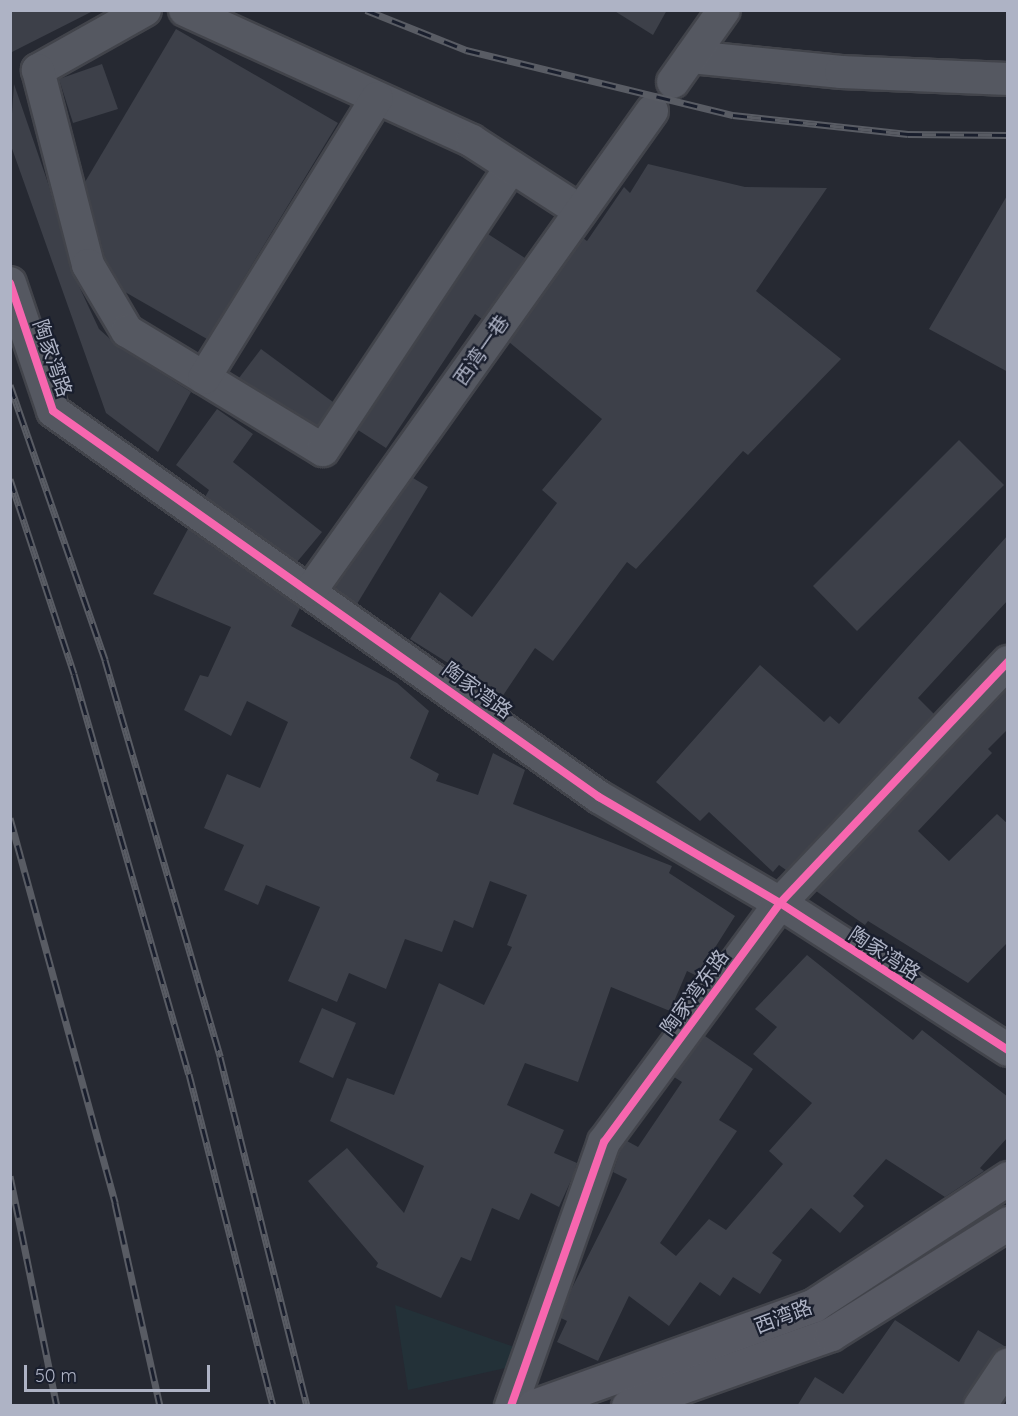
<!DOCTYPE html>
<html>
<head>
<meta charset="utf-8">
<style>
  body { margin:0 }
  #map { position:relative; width:1018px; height:1416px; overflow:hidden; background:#262932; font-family:Quicksand,"Noto Sans SC",sans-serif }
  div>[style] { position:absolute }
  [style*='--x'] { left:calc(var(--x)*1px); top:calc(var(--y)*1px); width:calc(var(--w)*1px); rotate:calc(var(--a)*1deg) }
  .green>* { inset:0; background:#233138 }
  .building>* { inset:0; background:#3d4049 }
  .roads { filter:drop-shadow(2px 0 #42444b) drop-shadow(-2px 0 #42444b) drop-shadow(0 2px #42444b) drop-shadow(0 -2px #42444b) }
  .minor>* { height:32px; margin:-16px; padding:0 16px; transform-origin:16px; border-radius:16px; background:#555861 }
  .major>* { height:33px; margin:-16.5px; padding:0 16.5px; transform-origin:16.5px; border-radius:16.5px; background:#575963 }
  .rail>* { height:7px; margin-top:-3.5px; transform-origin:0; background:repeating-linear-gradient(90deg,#191e2d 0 14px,#595c64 0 28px); box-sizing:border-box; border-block:2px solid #595c64 }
  .cycleway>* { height:8px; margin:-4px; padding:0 4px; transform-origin:4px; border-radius:4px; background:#f766af }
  span { translate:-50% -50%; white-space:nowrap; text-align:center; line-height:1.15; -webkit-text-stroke:4.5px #191e2d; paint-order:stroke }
  .street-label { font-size:20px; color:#aeb3c5 }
  .frame { position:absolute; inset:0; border:12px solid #aeb3c5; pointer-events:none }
  .scale { position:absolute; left:24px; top:1365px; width:186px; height:27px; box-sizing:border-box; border:3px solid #aeb3c5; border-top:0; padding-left:8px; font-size:18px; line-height:21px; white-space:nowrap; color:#aeb3c5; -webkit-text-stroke:4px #191e2d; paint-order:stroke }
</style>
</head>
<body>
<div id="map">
  <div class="green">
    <div style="clip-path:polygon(395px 1305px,523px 1350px,519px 1365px,408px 1390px)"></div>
  </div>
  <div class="building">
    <div style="clip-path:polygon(10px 10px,95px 10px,10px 53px)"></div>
    <div style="clip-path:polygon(613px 10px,667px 10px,653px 35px)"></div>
    <div style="clip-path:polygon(176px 29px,338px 123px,207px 339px,125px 292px,105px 258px,85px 182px)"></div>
    <div style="clip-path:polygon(102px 64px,118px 109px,73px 123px,59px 79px)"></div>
    <div style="clip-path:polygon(14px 84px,49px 186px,71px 269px,99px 329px,118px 346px,191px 392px,158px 452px,106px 413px,10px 143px)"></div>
    <div style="clip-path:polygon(648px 164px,745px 187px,827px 188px,756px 291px,841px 359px,748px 455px,743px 451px,636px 569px,627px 562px,553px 661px,535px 648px,502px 697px,410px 639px,440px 592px,472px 617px,557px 503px,542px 490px,602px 419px,509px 342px,583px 238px,587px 241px,624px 187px,630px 193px)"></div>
    <div style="clip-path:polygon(1008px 194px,1008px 372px,929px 329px)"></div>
    <div style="clip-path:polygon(488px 234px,525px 258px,482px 319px,475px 314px,386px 448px,358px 430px)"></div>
    <div style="clip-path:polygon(261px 349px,333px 402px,318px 426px,239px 378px)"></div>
    <div style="clip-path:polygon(217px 409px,253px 434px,233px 462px,322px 532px,297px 562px,205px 497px,209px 490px,176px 465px)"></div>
    <div style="clip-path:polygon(959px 440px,1004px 485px,857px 631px,813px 586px)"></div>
    <div style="clip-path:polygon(413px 478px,428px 487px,357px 604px,335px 588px)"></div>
    <div style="clip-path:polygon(188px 529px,300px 608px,291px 626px,397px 683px,429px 711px,410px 758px,439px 774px,436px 781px,478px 795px,493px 753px,525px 770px,513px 804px,672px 866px,669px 873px,735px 916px,697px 976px,687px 971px,670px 1011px,611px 987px,578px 1082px,525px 1063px,507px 1105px,564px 1130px,554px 1153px,577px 1163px,573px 1176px,559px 1207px,531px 1193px,519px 1220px,492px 1208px,471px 1261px,461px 1257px,441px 1298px,376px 1267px,378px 1263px,308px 1181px,347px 1148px,404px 1213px,424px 1166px,330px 1121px,347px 1078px,394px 1095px,439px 983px,484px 1005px,512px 947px,507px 945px,527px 895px,490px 881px,473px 928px,454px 920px,442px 952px,405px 939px,386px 989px,349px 973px,337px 1002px,288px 981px,320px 907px,266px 885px,258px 905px,224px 890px,244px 845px,204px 828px,227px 774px,260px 788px,288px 722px,247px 701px,231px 736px,184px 710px,200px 675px,208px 677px,231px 627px,153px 594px)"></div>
    <div style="clip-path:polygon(1008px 535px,1008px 600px,918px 698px,934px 714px,786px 870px,779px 865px,773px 872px,709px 812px,700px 821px,656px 782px,760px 665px,824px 722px,830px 716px,839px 724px)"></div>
    <div style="clip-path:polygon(1008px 689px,1008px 729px,988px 749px,992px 753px,918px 831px,949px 861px,997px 814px,1008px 824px,1008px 942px,968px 983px,868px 921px,865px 925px,816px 891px)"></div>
    <div style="clip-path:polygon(807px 955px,913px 1040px,922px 1030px,1008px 1097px,1008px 1137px,980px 1168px,984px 1171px,945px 1197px,886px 1159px,853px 1196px,864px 1206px,840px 1233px,811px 1208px,772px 1253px,782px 1260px,760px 1294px,733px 1277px,720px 1296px,700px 1282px,669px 1326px,629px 1296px,598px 1361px,557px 1342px,567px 1321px,561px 1318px,571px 1290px,627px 1179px,613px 1172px,620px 1151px,627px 1141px,638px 1147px,682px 1082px,674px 1077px,705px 1036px,753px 1069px,719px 1120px,737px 1131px,660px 1243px,676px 1256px,709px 1219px,726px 1230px,783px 1164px,769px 1151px,812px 1103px,753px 1054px,777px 1027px,755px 1009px)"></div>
    <div style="clip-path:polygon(322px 1008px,356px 1023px,333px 1078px,299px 1062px)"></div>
    <div style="clip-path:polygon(895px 1320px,959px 1362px,978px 1330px,1006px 1347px,993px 1354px,962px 1406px,797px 1406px,815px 1377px,843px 1394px)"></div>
  </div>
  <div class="roads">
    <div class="minor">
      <div style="--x:145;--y:10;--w:123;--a:150.7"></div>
      <div style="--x:38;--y:70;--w:201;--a:75.6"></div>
      <div style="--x:88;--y:265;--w:77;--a:59.4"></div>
      <div style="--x:127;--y:331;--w:229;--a:31.3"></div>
      <div style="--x:323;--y:450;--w:340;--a:-56.4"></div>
      <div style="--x:185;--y:10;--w:315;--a:24.5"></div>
      <div style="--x:472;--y:141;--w:129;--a:32.9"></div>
      <div style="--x:691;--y:57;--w:151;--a:5.7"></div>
      <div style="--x:841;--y:72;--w:167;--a:2.4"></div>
      <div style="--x:673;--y:82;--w:88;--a:-54.7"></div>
      <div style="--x:10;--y:283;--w:135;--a:71.4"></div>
      <div style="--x:53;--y:411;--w:669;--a:35.26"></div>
      <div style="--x:599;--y:797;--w:210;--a:30.4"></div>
      <div style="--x:780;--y:903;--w:271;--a:32.8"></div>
      <div style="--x:204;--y:378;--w:329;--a:-58.3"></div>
      <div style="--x:311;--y:590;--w:588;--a:-54.55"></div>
      <div style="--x:511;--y:1406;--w:280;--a:-70.6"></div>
      <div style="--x:604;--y:1142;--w:297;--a:-53.6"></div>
      <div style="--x:780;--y:903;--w:332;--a:-46.6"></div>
      <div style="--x:980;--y:1406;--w:50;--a:-56.3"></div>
    </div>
    <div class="major">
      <div style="--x:534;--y:1406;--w:298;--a:-19.8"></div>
      <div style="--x:814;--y:1305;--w:232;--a:-33.2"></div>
      <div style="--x:628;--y:1406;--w:215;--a:-19.5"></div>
      <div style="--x:831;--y:1334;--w:209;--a:-32.1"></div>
    </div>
  </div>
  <div class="rail">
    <div style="--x:366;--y:10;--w:108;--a:21.8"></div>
    <div style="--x:466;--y:50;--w:275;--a:13.7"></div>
    <div style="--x:733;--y:115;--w:176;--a:6.2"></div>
    <div style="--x:908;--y:134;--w:100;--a:0.6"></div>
    <div style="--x:10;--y:385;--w:291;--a:70.9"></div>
    <div style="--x:105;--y:660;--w:413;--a:73.8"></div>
    <div style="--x:220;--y:1057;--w:360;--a:76"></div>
    <div style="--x:10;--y:479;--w:205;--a:71.8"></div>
    <div style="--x:74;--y:674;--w:416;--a:74"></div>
    <div style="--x:189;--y:1074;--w:342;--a:75.8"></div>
    <div style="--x:10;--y:818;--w:399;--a:74.7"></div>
    <div style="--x:115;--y:1203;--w:208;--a:77.5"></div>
    <div style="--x:10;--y:1176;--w:235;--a:78.5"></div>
  </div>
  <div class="cycleway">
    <div style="--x:10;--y:283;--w:135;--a:71.4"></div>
    <div style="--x:53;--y:411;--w:669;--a:35.26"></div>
    <div style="--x:599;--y:797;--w:210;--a:30.4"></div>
    <div style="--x:780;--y:903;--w:271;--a:32.8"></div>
    <div style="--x:511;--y:1406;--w:280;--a:-70.6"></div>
    <div style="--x:604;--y:1142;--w:297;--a:-53.6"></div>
    <div style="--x:780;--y:903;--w:332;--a:-46.6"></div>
  </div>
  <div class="street-label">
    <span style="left:481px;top:350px;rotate:-55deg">西湾一巷</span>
    <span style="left:53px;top:358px;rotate:71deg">陶家湾路</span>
    <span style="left:478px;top:690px;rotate:36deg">陶家湾路</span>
    <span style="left:885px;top:953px;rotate:33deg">陶家湾路</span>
    <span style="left:694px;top:992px;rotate:-54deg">陶家湾东路</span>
    <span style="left:783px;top:1316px;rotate:-21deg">西湾路</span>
  </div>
  <div class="frame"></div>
  <div class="scale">50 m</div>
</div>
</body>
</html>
